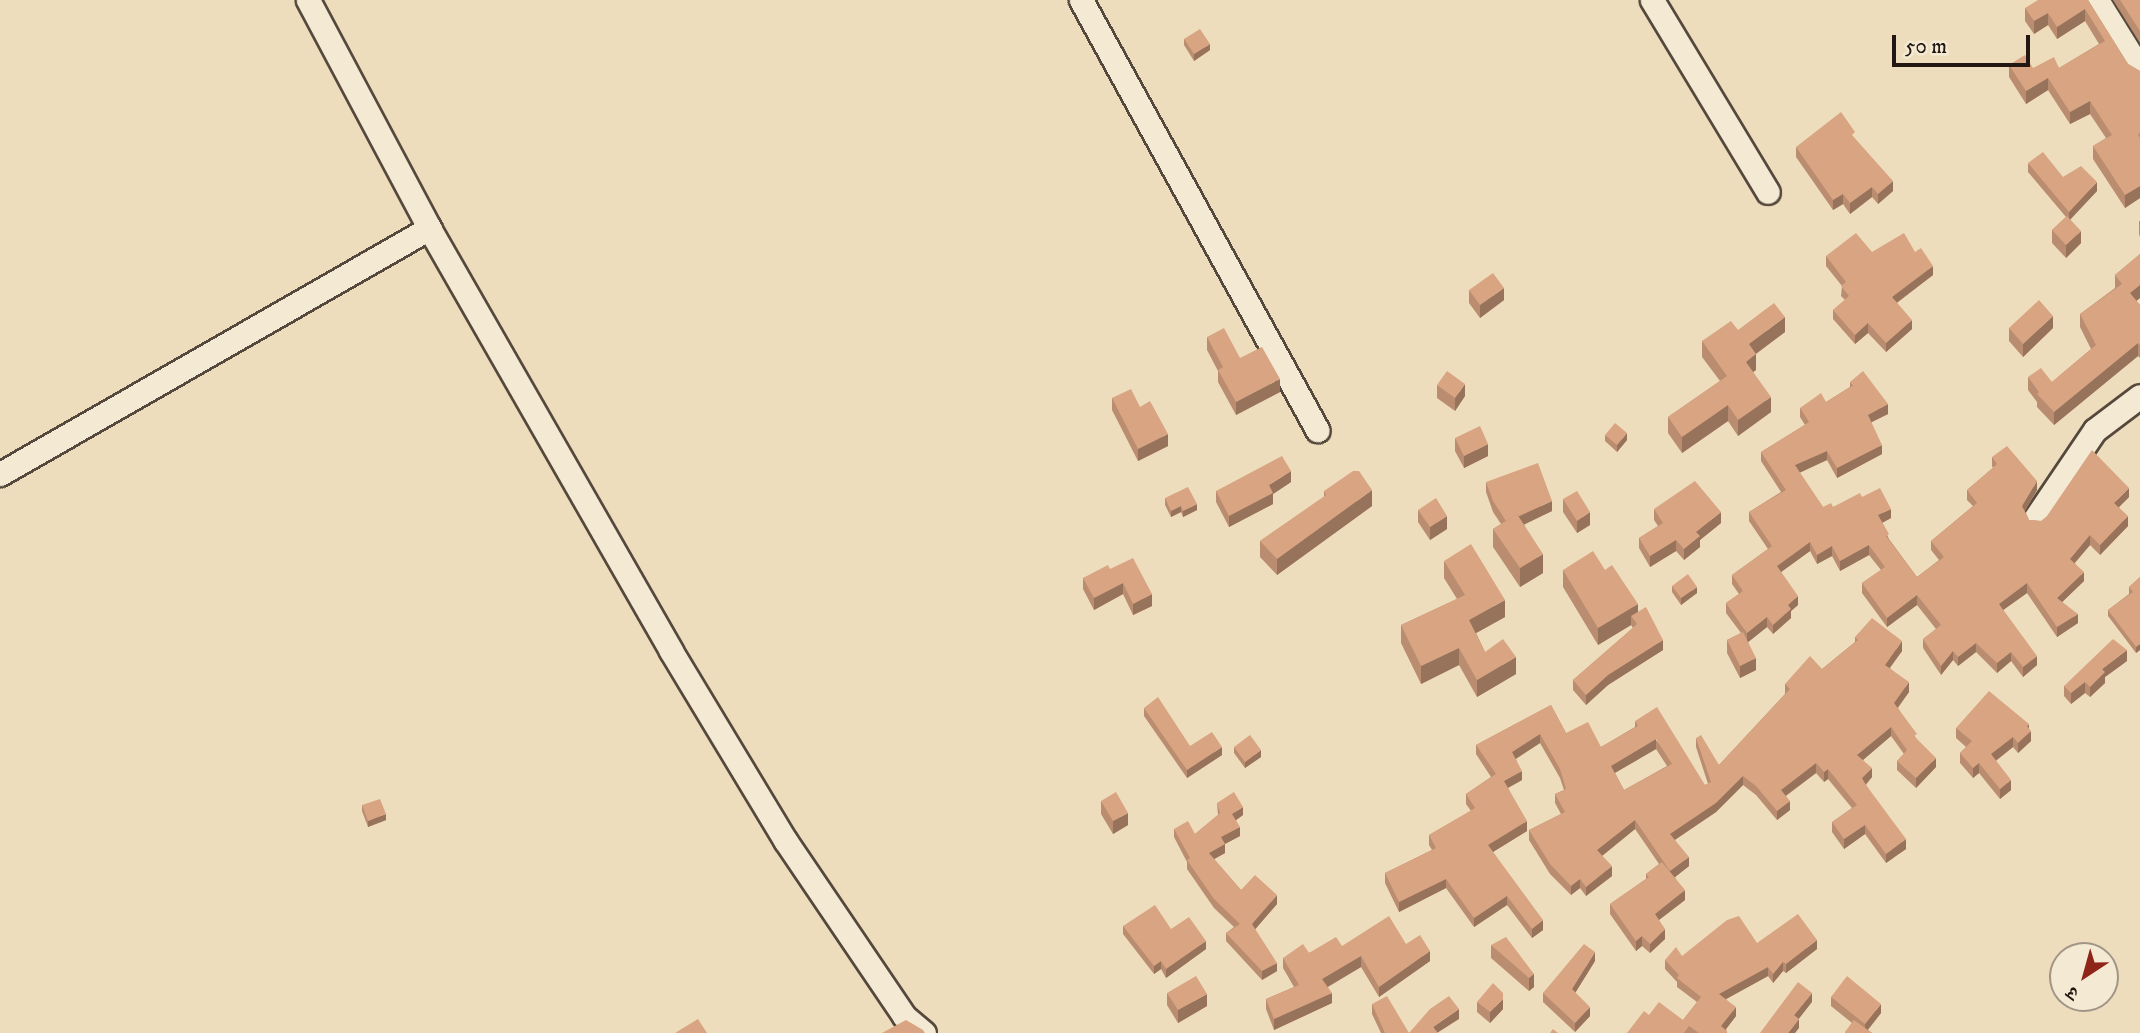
<!DOCTYPE html>
<html>
<head>
<meta charset="utf-8">
<style>
  body { margin:0 }
  #map { position:relative; width:2140px; height:1033px; overflow:hidden; background:#eeddbc; font-family:"IM FELL DW Pica","Noto Serif Devanagari",serif }
  div>[style] { position:absolute }
  [style*='--x'] { left:calc(var(--x)*1px); top:calc(var(--y)*1px); width:calc(var(--w)*1px); rotate:calc(var(--a)*1deg) }
  .roads { filter:drop-shadow(2px 0 #55483c) drop-shadow(-2px 0 #55483c) drop-shadow(0 2px #55483c) drop-shadow(0 -2px #55483c) }
  .minor>* { height:23px; margin:-11.5px; padding:0 11.5px; transform-origin:11.5px; border-radius:11.5px; background:#f4e9d3 }
  .wall>* { inset:0; background:#ba8d70 }
  .shaded-wall>* { inset:0; background:#97735b }
  .building>* { inset:0; background:#d8a482 }
  span { translate:-50% -50%; white-space:nowrap; text-align:center; line-height:1.15; -webkit-text-stroke:7px #f4e9d3; paint-order:stroke }
  .north { position:absolute; left:2049px; top:942px; width:70px; height:70px; box-sizing:border-box; background:#f4e9d3; border:2px solid #a09586; border-radius:50%; rotate:216deg; font-size:19px; font-weight:700; line-height:28px; text-align:center; color:#221712 }
  .north::after { content:''; display:block; margin:auto; width:24px; height:32px; background:#8f2418; clip-path:polygon(50% 0,100% 100%,50% 72%,0 100%) }
  .scale { position:absolute; left:1892px; top:35px; width:138px; height:32px; box-sizing:border-box; border:4px solid #221712; border-top:0; padding-left:9px; font-size:21px; line-height:24px; white-space:nowrap; color:#221712; -webkit-text-stroke:5px #f4e9d3; paint-order:stroke }
</style>
</head>
<body>
<div id="map">
  <div class="roads">
    <div class="minor">
      <div style="--x:308;--y:0;--w:258;--a:62"></div>
      <div style="--x:429;--y:228;--w:487;--a:60.2"></div>
      <div style="--x:671;--y:651;--w:221;--a:58.9"></div>
      <div style="--x:785;--y:840;--w:212;--a:55.9"></div>
      <div style="--x:904;--y:1016;--w:26;--a:40"></div>
      <div style="--x:1081;--y:0;--w:491;--a:61.2"></div>
      <div style="--x:1652;--y:0;--w:224;--a:58.9"></div>
      <div style="--x:2097;--y:0;--w:81;--a:58.1"></div>
      <div style="--x:0;--y:474;--w:495;--a:-29.8"></div>
      <div style="--x:2036;--y:517;--w:105;--a:-55.9"></div>
      <div style="--x:2095;--y:430;--w:56;--a:-37.1"></div>
    </div>
  </div>
  <div class="wall">
    <div style="clip-path:polygon(2088px 0,2128px 64px,2140px 71px,2140px 198px,2125px 208px,2093px 159px,2093px 146px,2106px 138px,2090px 114px,2070px 124px,2048px 90px,2026px 104px,2009px 77px,2009px 65px,2033px 68px,2059px 68px,2099px 44px,2085px 21px,2057px 39px,2048px 25px,2034px 34px,2025px 21px,2025px 8px)"></div>
    <div style="clip-path:polygon(2113px 0,2140px 0,2140px 43px)"></div>
    <div style="clip-path:polygon(1184px 39px,1210px 50px,1194px 61px,1184px 45px)"></div>
    <div style="clip-path:polygon(1855px 139px,1893px 191px,1878px 204px,1872px 197px,1850px 214px,1843px 204px,1833px 210px,1796px 157px,1796px 147px)"></div>
    <div style="clip-path:polygon(2028px 163px,2097px 191px,2070px 219px,2081px 243px,2066px 258px,2052px 243px,2052px 230px,2066px 217px,2028px 172px)"></div>
    <div style="clip-path:polygon(2139px 221px,2140px 221px,2140px 237px,2139px 234px)"></div>
    <div style="clip-path:polygon(1872px 252px,1915px 252px,1933px 275px,1897px 303px,1912px 329px,1886px 352px,1868px 333px,1855px 344px,1833px 319px,1833px 310px,1845px 300px,1841px 296px,1842px 286px,1826px 266px,1826px 256px)"></div>
    <div style="clip-path:polygon(2140px 254px,2140px 298px,2136px 301px,2140px 305px,2140px 358px,2138px 356px,2054px 425px,2037px 407px,2037px 402px,2028px 390px,2028px 377px,2052px 382px,2091px 349px,2080px 327px,2080px 314px,2115px 288px,2115px 275px)"></div>
    <div style="clip-path:polygon(1469px 290px,1504px 300px,1480px 318px,1469px 303px)"></div>
    <div style="clip-path:polygon(2009px 328px,2053px 328px,2023px 357px,2009px 341px)"></div>
    <div style="clip-path:polygon(1738px 330px,1785px 332px,1756px 354px,1756px 370px,1753px 372px,1771px 412px,1738px 436px,1728px 421px,1682px 453px,1668px 433px,1668px 417px,1720px 381px,1702px 357px,1702px 341px)"></div>
    <div style="clip-path:polygon(1207px 337px,1240px 358px,1280px 392px,1236px 415px,1218px 382px,1218px 371px,1207px 350px)"></div>
    <div style="clip-path:polygon(1850px 382px,1888px 414px,1871px 422px,1882px 454px,1837px 478px,1827px 460px,1799px 472px,1823px 507px,1833px 507px,1862px 497px,1891px 518px,1882px 523px,1889px 539px,1917px 577px,1939px 560px,1931px 550px,1931px 541px,1973px 506px,1967px 500px,1967px 490px,1993px 468px,1992px 466px,1992px 457px,2037px 490px,2025px 511px,2029px 520px,2041px 521px,2129px 497px,2119px 507px,2128px 526px,2100px 555px,2090px 545px,2075px 563px,2084px 581px,2062px 602px,2078px 623px,2057px 637px,2027px 593px,2003px 610px,2037px 665px,2023px 677px,2011px 661px,1997px 673px,1976px 652px,1958px 666px,1953px 660px,1941px 675px,1923px 648px,1923px 639px,1936px 629px,1917px 605px,1887px 627px,1862px 593px,1862px 583px,1881px 570px,1869px 555px,1840px 571px,1832px 556px,1817px 564px,1810px 551px,1781px 572px,1798px 605px,1791px 611px,1791px 618px,1773px 634px,1767px 627px,1748px 642px,1756px 670px,1740px 678px,1727px 653px,1727px 640px,1741px 633px,1726px 613px,1726px 603px,1739px 594px,1732px 584px,1732px 575px,1768px 549px,1749px 521px,1749px 512px,1781px 492px,1761px 461px,1761px 452px,1805px 425px,1800px 417px,1800px 408px,1826px 402px,1850px 387px)"></div>
    <div style="clip-path:polygon(1437px 385px,1465px 396px,1455px 411px,1437px 398px)"></div>
    <div style="clip-path:polygon(1112px 398px,1140px 407px,1168px 446px,1138px 461px,1112px 410px)"></div>
    <div style="clip-path:polygon(1605px 435px,1627px 440px,1617px 452px,1605px 441px)"></div>
    <div style="clip-path:polygon(1455px 438px,1488px 456px,1464px 468px,1455px 451px)"></div>
    <div style="clip-path:polygon(1291px 482px,1273px 494px,1273px 504px,1229px 527px,1216px 502px,1216px 491px)"></div>
    <div style="clip-path:polygon(1486px 482px,1552px 511px,1524px 524px,1543px 573px,1520px 587px,1493px 547px,1493px 529px,1501px 524px,1493px 512px,1486px 492px)"></div>
    <div style="clip-path:polygon(1324px 491px,1372px 506px,1277px 575px,1260px 557px,1260px 541px,1324px 497px)"></div>
    <div style="clip-path:polygon(1165px 498px,1197px 510px,1183px 517px,1181px 512px,1171px 517px,1165px 505px)"></div>
    <div style="clip-path:polygon(1563px 499px,1590px 525px,1577px 533px,1563px 512px)"></div>
    <div style="clip-path:polygon(1654px 509px,1721px 523px,1700px 540px,1700px 547px,1684px 560px,1676px 551px,1650px 567px,1639px 548px,1639px 538px,1658px 526px,1654px 520px)"></div>
    <div style="clip-path:polygon(1418px 510px,1447px 529px,1430px 540px,1418px 522px)"></div>
    <div style="clip-path:polygon(1444px 561px,1505px 617px,1476px 633px,1485px 652px,1516px 674px,1477px 697px,1459px 665px,1421px 684px,1401px 643px,1401px 625px,1457px 599px,1444px 578px)"></div>
    <div style="clip-path:polygon(1110px 569px,1152px 606px,1133px 615px,1123px 594px,1094px 610px,1083px 589px,1083px 578px)"></div>
    <div style="clip-path:polygon(1563px 570px,1605px 570px,1638px 612px,1663px 650px,1608px 685px,1586px 705px,1573px 690px,1573px 680px,1633px 628px,1631px 625px,1598px 645px,1563px 587px)"></div>
    <div style="clip-path:polygon(2140px 577px,2140px 650px,2136px 653px,2108px 616px,2108px 610px,2129px 594px,2129px 587px)"></div>
    <div style="clip-path:polygon(1672px 586px,1697px 593px,1681px 605px,1672px 592px)"></div>
    <div style="clip-path:polygon(evenodd,1855px 637px,1902px 651px,1890px 668px,1909px 692px,1898px 708px,1917px 740px,1936px 767px,1916px 788px,1897px 770px,1897px 761px,1904px 754px,1891px 736px,1863px 760px,1872px 777px,1866px 785px,1906px 849px,1886px 863px,1865px 834px,1844px 849px,1832px 832px,1832px 822px,1852px 808px,1828px 779px,1824px 782px,1816px 773px,1786px 796px,1790px 810px,1777px 820px,1756px 795px,1743px 785px,1716px 812px,1675px 840px,1689px 866px,1675px 877px,1685px 900px,1659px 920px,1665px 939px,1650px 953px,1642px 946px,1636px 951px,1610px 914px,1610px 904px,1646px 879px,1646px 874px,1659px 864px,1635px 829px,1602px 856px,1612px 876px,1586px 896px,1580px 888px,1571px 895px,1550px 874px,1529px 840px,1529px 830px,1561px 814px,1555px 803px,1555px 794px,1564px 790px,1560px 778px,1540px 743px,1516px 759px,1522px 780px,1508px 788px,1527px 831px,1493px 852px,1543px 930px,1532px 938px,1507px 905px,1474px 927px,1446px 888px,1399px 912px,1385px 883px,1385px 873px,1432px 850px,1429px 845px,1429px 835px,1471px 811px,1466px 804px,1466px 794px,1491px 777px,1476px 754px,1476px 745px,1551px 705px,1566px 733px,1601px 747px,1635px 727px,1635px 721px,1705px 785px,1708px 784px,1696px 747px,1696px 738px,1719px 765px,1785px 694px,1785px 684px,1822px 669px,1855px 642px,1855px 637px,1656px 749px,1667px 766px,1624px 790px,1615px 773px,1656px 749px)"></div>
    <div style="clip-path:polygon(2127px 661px,2105px 677px,2105px 683px,2090px 697px,2085px 693px,2071px 704px,2064px 696px,2064px 686px)"></div>
    <div style="clip-path:polygon(1144px 708px,1190px 746px,1222px 755px,1187px 778px,1144px 716px)"></div>
    <div style="clip-path:polygon(1956px 728px,2029px 728px,2031px 741px,2018px 753px,2013px 747px,1996px 761px,2011px 790px,2000px 799px,1979px 773px,1973px 778px,1960px 763px,1960px 753px,1966px 747px,1956px 738px)"></div>
    <div style="clip-path:polygon(1234px 747px,1261px 757px,1245px 768px,1234px 753px)"></div>
    <div style="clip-path:polygon(1101px 801px,1128px 825px,1113px 834px,1101px 814px)"></div>
    <div style="clip-path:polygon(1217px 803px,1243px 815px,1236px 820px,1240px 836px,1225px 844px,1225px 853px,1214px 859px,1241px 890px,1277px 904px,1255px 929px,1277px 971px,1262px 980px,1226px 941px,1226px 933px,1234px 927px,1214px 908px,1187px 869px,1187px 862px,1174px 837px,1174px 829px,1195px 834px,1218px 815px)"></div>
    <div style="clip-path:polygon(362px 805px,386px 820px,368px 827px,362px 811px)"></div>
    <div style="clip-path:polygon(1123px 926px,1171px 929px,1206px 949px,1166px 978px,1161px 969px,1154px 974px,1123px 934px)"></div>
    <div style="clip-path:polygon(1757px 943px,1817px 949px,1786px 973px,1783px 971px,1773px 983px,1768px 976px,1726px 999px,1736px 1016px,1726px 1029px,1727px 1033px,1627px 1033px,1649px 1015px,1683px 1020px,1697px 1002px,1677px 987px,1677px 982px,1665px 969px,1665px 960px,1682px 956px)"></div>
    <div style="clip-path:polygon(1406px 944px,1430px 961px,1379px 997px,1361px 967px,1328px 987px,1332px 1003px,1274px 1030px,1266px 1009px,1266px 999px,1294px 987px,1283px 968px,1283px 958px,1342px 946px)"></div>
    <div style="clip-path:polygon(1491px 945px,1534px 974px,1534px 987px,1529px 991px,1491px 958px)"></div>
    <div style="clip-path:polygon(1595px 961px,1575px 993px,1590px 1016px,1575px 1032px,1543px 1002px,1543px 993px)"></div>
    <div style="clip-path:polygon(1167px 993px,1207px 1006px,1178px 1023px,1167px 1005px)"></div>
    <div style="clip-path:polygon(1831px 997px,1881px 1013px,1868px 1030px,1872px 1033px,1845px 1033px,1852px 1023px,1831px 1006px)"></div>
    <div style="clip-path:polygon(1477px 1002px,1503px 1009px,1490px 1023px,1477px 1012px)"></div>
    <div style="clip-path:polygon(1372px 1004px,1409px 1033px,1381px 1033px,1372px 1014px)"></div>
  </div>
  <div class="shaded-wall">
    <div style="clip-path:polygon(2085px 9px,2085px 21px,2057px 39px,2057px 27px)"></div>
    <div style="clip-path:polygon(2048px 13px,2048px 25px,2034px 34px,2034px 21px)"></div>
    <div style="clip-path:polygon(1210px 44px,1210px 50px,1194px 61px,1194px 54px)"></div>
    <div style="clip-path:polygon(2048px 78px,2048px 90px,2026px 104px,2026px 91px)"></div>
    <div style="clip-path:polygon(2090px 101px,2090px 114px,2070px 124px,2070px 112px)"></div>
    <div style="clip-path:polygon(1893px 181px,1893px 191px,1878px 204px,1878px 194px)"></div>
    <div style="clip-path:polygon(2097px 182px,2097px 191px,2069px 221px,2069px 212px)"></div>
    <div style="clip-path:polygon(2140px 186px,2140px 198px,2125px 208px,2125px 195px)"></div>
    <div style="clip-path:polygon(1872px 187px,1872px 197px,1850px 214px,1850px 203px)"></div>
    <div style="clip-path:polygon(1843px 194px,1843px 204px,1833px 210px,1833px 200px)"></div>
    <div style="clip-path:polygon(2081px 231px,2081px 243px,2066px 258px,2066px 245px)"></div>
    <div style="clip-path:polygon(1933px 266px,1933px 275px,1892px 306px,1892px 297px)"></div>
    <div style="clip-path:polygon(2140px 285px,2140px 298px,2130px 306px,2130px 293px)"></div>
    <div style="clip-path:polygon(1504px 288px,1504px 300px,1480px 318px,1480px 305px)"></div>
    <div style="clip-path:polygon(2053px 316px,2053px 328px,2023px 357px,2023px 344px)"></div>
    <div style="clip-path:polygon(1785px 317px,1785px 332px,1750px 358px,1756px 354px,1756px 370px,1746px 377px,1746px 362px,1749px 344px)"></div>
    <div style="clip-path:polygon(1912px 320px,1912px 329px,1886px 352px,1886px 343px)"></div>
    <div style="clip-path:polygon(1868px 323px,1868px 333px,1855px 344px,1855px 335px)"></div>
    <div style="clip-path:polygon(2138px 343px,2138px 356px,2054px 425px,2054px 412px)"></div>
    <div style="clip-path:polygon(1280px 379px,1280px 392px,1236px 415px,1236px 402px)"></div>
    <div style="clip-path:polygon(1465px 384px,1465px 396px,1455px 411px,1455px 398px)"></div>
    <div style="clip-path:polygon(1771px 397px,1771px 412px,1738px 436px,1738px 420px)"></div>
    <div style="clip-path:polygon(1888px 404px,1888px 414px,1868px 424px,1868px 415px)"></div>
    <div style="clip-path:polygon(1728px 405px,1728px 421px,1682px 453px,1682px 437px)"></div>
    <div style="clip-path:polygon(1627px 433px,1627px 440px,1617px 452px,1617px 445px)"></div>
    <div style="clip-path:polygon(1168px 434px,1168px 446px,1138px 461px,1138px 449px)"></div>
    <div style="clip-path:polygon(1488px 444px,1488px 456px,1464px 468px,1464px 456px)"></div>
    <div style="clip-path:polygon(1882px 445px,1882px 454px,1837px 478px,1837px 468px)"></div>
    <div style="clip-path:polygon(1827px 451px,1827px 460px,1795px 475px,1795px 465px)"></div>
    <div style="clip-path:polygon(1291px 471px,1291px 482px,1273px 494px,1273px 504px,1229px 527px,1229px 516px,1269px 485px)"></div>
    <div style="clip-path:polygon(2037px 481px,2037px 490px,2022px 515px,2022px 506px)"></div>
    <div style="clip-path:polygon(2129px 488px,2129px 497px,2114px 512px,2114px 503px)"></div>
    <div style="clip-path:polygon(1372px 490px,1372px 506px,1277px 575px,1277px 559px)"></div>
    <div style="clip-path:polygon(1552px 501px,1552px 511px,1507px 533px,1507px 522px)"></div>
    <div style="clip-path:polygon(1197px 504px,1197px 510px,1183px 517px,1183px 511px)"></div>
    <div style="clip-path:polygon(1181px 506px,1181px 512px,1171px 517px,1171px 511px)"></div>
    <div style="clip-path:polygon(1891px 509px,1891px 518px,1878px 525px,1878px 515px)"></div>
    <div style="clip-path:polygon(1590px 512px,1590px 525px,1577px 533px,1577px 521px)"></div>
    <div style="clip-path:polygon(1721px 512px,1721px 523px,1700px 540px,1700px 547px,1684px 560px,1684px 549px,1696px 532px)"></div>
    <div style="clip-path:polygon(1447px 516px,1447px 529px,1430px 540px,1430px 527px)"></div>
    <div style="clip-path:polygon(2128px 516px,2128px 526px,2100px 555px,2100px 545px)"></div>
    <div style="clip-path:polygon(2090px 535px,2090px 545px,2070px 568px,2070px 559px)"></div>
    <div style="clip-path:polygon(1676px 540px,1676px 551px,1650px 567px,1650px 556px)"></div>
    <div style="clip-path:polygon(1810px 542px,1810px 551px,1777px 575px,1777px 566px)"></div>
    <div style="clip-path:polygon(1869px 545px,1869px 555px,1840px 571px,1840px 561px)"></div>
    <div style="clip-path:polygon(1832px 546px,1832px 556px,1817px 564px,1817px 555px)"></div>
    <div style="clip-path:polygon(1543px 554px,1543px 573px,1520px 587px,1520px 568px)"></div>
    <div style="clip-path:polygon(2084px 572px,2084px 581px,2057px 607px,2057px 598px)"></div>
    <div style="clip-path:polygon(1123px 583px,1123px 594px,1094px 610px,1094px 598px)"></div>
    <div style="clip-path:polygon(2027px 583px,2027px 593px,1999px 613px,1999px 604px)"></div>
    <div style="clip-path:polygon(1697px 587px,1697px 593px,1681px 605px,1681px 598px)"></div>
    <div style="clip-path:polygon(1152px 594px,1152px 606px,1133px 615px,1133px 604px)"></div>
    <div style="clip-path:polygon(1917px 595px,1917px 605px,1887px 627px,1887px 618px)"></div>
    <div style="clip-path:polygon(1798px 596px,1798px 605px,1791px 611px,1791px 618px,1773px 634px,1773px 625px,1788px 605px)"></div>
    <div style="clip-path:polygon(1505px 600px,1505px 617px,1469px 637px,1469px 620px)"></div>
    <div style="clip-path:polygon(1638px 604px,1638px 621px,1631px 616px,1631px 625px,1598px 645px,1598px 628px)"></div>
    <div style="clip-path:polygon(2078px 614px,2078px 623px,2057px 637px,2057px 627px)"></div>
    <div style="clip-path:polygon(1767px 617px,1767px 627px,1747px 643px,1747px 633px)"></div>
    <div style="clip-path:polygon(1663px 640px,1663px 650px,1608px 685px,1586px 705px,1586px 695px,1608px 675px)"></div>
    <div style="clip-path:polygon(1902px 641px,1902px 651px,1885px 674px,1885px 665px)"></div>
    <div style="clip-path:polygon(1976px 643px,1976px 652px,1958px 666px,1958px 657px)"></div>
    <div style="clip-path:polygon(2140px 644px,2140px 650px,2136px 653px,2136px 647px)"></div>
    <div style="clip-path:polygon(1459px 648px,1459px 665px,1421px 684px,1421px 666px)"></div>
    <div style="clip-path:polygon(2127px 650px,2127px 661px,2105px 677px,2105px 683px,2090px 697px,2090px 687px,2102px 669px)"></div>
    <div style="clip-path:polygon(1953px 651px,1953px 660px,1941px 675px,1941px 666px)"></div>
    <div style="clip-path:polygon(2011px 652px,2011px 661px,1997px 673px,1997px 663px)"></div>
    <div style="clip-path:polygon(2037px 656px,2037px 665px,2023px 677px,2023px 667px)"></div>
    <div style="clip-path:polygon(1516px 657px,1516px 674px,1477px 697px,1477px 680px)"></div>
    <div style="clip-path:polygon(1756px 658px,1756px 670px,1740px 678px,1740px 666px)"></div>
    <div style="clip-path:polygon(1909px 682px,1909px 692px,1894px 712px,1894px 703px)"></div>
    <div style="clip-path:polygon(2085px 682px,2085px 693px,2071px 704px,2071px 693px)"></div>
    <div style="clip-path:polygon(2029px 724px,2029px 733px,2031px 731px,2031px 741px,2018px 753px,2018px 743px,2027px 726px)"></div>
    <div style="clip-path:polygon(1891px 727px,1891px 736px,1857px 765px,1857px 755px)"></div>
    <div style="clip-path:polygon(1540px 734px,1540px 743px,1512px 761px,1512px 752px)"></div>
    <div style="clip-path:polygon(2013px 737px,2013px 747px,1991px 764px,1991px 754px)"></div>
    <div style="clip-path:polygon(1656px 739px,1656px 749px,1611px 775px,1611px 766px)"></div>
    <div style="clip-path:polygon(1222px 747px,1222px 755px,1187px 778px,1187px 770px)"></div>
    <div style="clip-path:polygon(1261px 750px,1261px 757px,1245px 768px,1245px 762px)"></div>
    <div style="clip-path:polygon(1936px 758px,1936px 767px,1916px 788px,1916px 778px)"></div>
    <div style="clip-path:polygon(1816px 763px,1816px 773px,1781px 799px,1781px 790px)"></div>
    <div style="clip-path:polygon(1979px 763px,1979px 773px,1973px 778px,1973px 768px)"></div>
    <div style="clip-path:polygon(1872px 768px,1872px 777px,1862px 788px,1862px 778px)"></div>
    <div style="clip-path:polygon(1828px 769px,1828px 779px,1824px 782px,1824px 772px)"></div>
    <div style="clip-path:polygon(1522px 771px,1522px 780px,1504px 790px,1504px 781px)"></div>
    <div style="clip-path:polygon(1743px 776px,1743px 785px,1716px 812px,1670px 843px,1670px 834px)"></div>
    <div style="clip-path:polygon(2011px 780px,2011px 790px,2000px 799px,2000px 789px)"></div>
    <div style="clip-path:polygon(1790px 801px,1790px 810px,1777px 820px,1777px 811px)"></div>
    <div style="clip-path:polygon(1243px 807px,1243px 815px,1232px 823px,1232px 814px)"></div>
    <div style="clip-path:polygon(1128px 813px,1128px 825px,1113px 834px,1113px 821px)"></div>
    <div style="clip-path:polygon(386px 814px,386px 820px,368px 827px,368px 821px)"></div>
    <div style="clip-path:polygon(1635px 820px,1635px 829px,1597px 860px,1597px 850px)"></div>
    <div style="clip-path:polygon(1527px 821px,1527px 831px,1488px 855px,1488px 845px)"></div>
    <div style="clip-path:polygon(1865px 825px,1865px 834px,1844px 849px,1844px 839px)"></div>
    <div style="clip-path:polygon(1240px 827px,1240px 836px,1221px 846px,1221px 837px)"></div>
    <div style="clip-path:polygon(1906px 839px,1906px 849px,1886px 863px,1886px 854px)"></div>
    <div style="clip-path:polygon(1225px 844px,1225px 853px,1209px 862px,1209px 853px)"></div>
    <div style="clip-path:polygon(1689px 857px,1689px 866px,1670px 881px,1670px 871px)"></div>
    <div style="clip-path:polygon(1612px 866px,1612px 876px,1586px 896px,1586px 887px)"></div>
    <div style="clip-path:polygon(1446px 879px,1446px 888px,1399px 912px,1399px 902px)"></div>
    <div style="clip-path:polygon(1580px 879px,1580px 888px,1571px 895px,1571px 886px)"></div>
    <div style="clip-path:polygon(1685px 890px,1685px 900px,1655px 923px,1655px 914px)"></div>
    <div style="clip-path:polygon(1277px 895px,1277px 904px,1252px 933px,1252px 924px)"></div>
    <div style="clip-path:polygon(1507px 896px,1507px 905px,1474px 927px,1474px 918px)"></div>
    <div style="clip-path:polygon(1543px 920px,1543px 930px,1532px 938px,1532px 929px)"></div>
    <div style="clip-path:polygon(1665px 929px,1665px 939px,1650px 953px,1650px 944px)"></div>
    <div style="clip-path:polygon(1642px 936px,1642px 946px,1636px 951px,1636px 941px)"></div>
    <div style="clip-path:polygon(1817px 940px,1817px 949px,1786px 973px,1786px 964px)"></div>
    <div style="clip-path:polygon(1206px 941px,1206px 949px,1166px 978px,1166px 969px)"></div>
    <div style="clip-path:polygon(1430px 951px,1430px 961px,1379px 997px,1379px 987px)"></div>
    <div style="clip-path:polygon(1595px 952px,1595px 961px,1572px 998px,1572px 989px)"></div>
    <div style="clip-path:polygon(1361px 956px,1361px 967px,1322px 990px,1322px 979px)"></div>
    <div style="clip-path:polygon(1161px 961px,1161px 969px,1154px 974px,1154px 966px)"></div>
    <div style="clip-path:polygon(1783px 962px,1783px 971px,1773px 983px,1773px 974px)"></div>
    <div style="clip-path:polygon(1277px 963px,1277px 971px,1262px 980px,1262px 971px)"></div>
    <div style="clip-path:polygon(1768px 967px,1768px 976px,1719px 1003px,1719px 994px)"></div>
    <div style="clip-path:polygon(1534px 974px,1534px 987px,1529px 991px,1529px 978px)"></div>
    <div style="clip-path:polygon(1332px 993px,1332px 1003px,1274px 1030px,1274px 1019px)"></div>
    <div style="clip-path:polygon(1812px 993px,1812px 1002px,1794px 1025px,1794px 1015px)"></div>
    <div style="clip-path:polygon(1207px 994px,1207px 1006px,1178px 1023px,1178px 1010px)"></div>
    <div style="clip-path:polygon(1503px 999px,1503px 1009px,1490px 1023px,1490px 1012px)"></div>
    <div style="clip-path:polygon(1881px 1004px,1881px 1013px,1865px 1033px,1865px 1024px)"></div>
    <div style="clip-path:polygon(1590px 1007px,1590px 1016px,1575px 1032px,1575px 1023px)"></div>
    <div style="clip-path:polygon(1736px 1007px,1736px 1016px,1723px 1033px,1721px 1026px)"></div>
    <div style="clip-path:polygon(1459px 1009px,1459px 1019px,1437px 1033px,1433px 1027px)"></div>
    <div style="clip-path:polygon(1799px 1019px,1799px 1028px,1795px 1033px,1788px 1033px)"></div>
  </div>
  <div class="building">
    <div style="clip-path:polygon(2038px 0,2088px 0,2128px 64px,2140px 71px,2140px 133px,2138px 135px,2140px 138px,2140px 186px,2125px 195px,2093px 146px,2112px 135px,2090px 101px,2070px 112px,2048px 78px,2026px 91px,2009px 65px,2025px 55px,2033px 68px,2054px 57px,2059px 68px,2105px 41px,2085px 9px,2057px 27px,2048px 13px,2034px 21px,2025px 8px)"></div>
    <div style="clip-path:polygon(2120px 0,2140px 0,2140px 31px)"></div>
    <div style="clip-path:polygon(1200px 29px,1210px 44px,1194px 54px,1184px 39px)"></div>
    <div style="clip-path:polygon(1841px 112px,1855px 132px,1852px 135px,1893px 181px,1878px 194px,1872px 187px,1850px 203px,1843px 194px,1833px 200px,1796px 147px)"></div>
    <div style="clip-path:polygon(2043px 152px,2063px 177px,2081px 166px,2097px 182px,2069px 212px,2028px 163px)"></div>
    <div style="clip-path:polygon(2067px 216px,2081px 231px,2066px 245px,2052px 230px)"></div>
    <div style="clip-path:polygon(1856px 233px,1872px 252px,1904px 233px,1915px 252px,1921px 248px,1933px 266px,1892px 297px,1912px 320px,1886px 343px,1868px 323px,1855px 335px,1833px 310px,1849px 296px,1841px 286px,1846px 282px,1826px 256px)"></div>
    <div style="clip-path:polygon(2140px 254px,2140px 285px,2130px 293px,2140px 305px,2140px 345px,2138px 343px,2054px 412px,2037px 394px,2039px 392px,2028px 377px,2041px 368px,2052px 382px,2096px 345px,2080px 314px,2122px 284px,2115px 275px)"></div>
    <div style="clip-path:polygon(1493px 273px,1504px 288px,1480px 305px,1469px 290px)"></div>
    <div style="clip-path:polygon(2039px 300px,2053px 316px,2023px 344px,2009px 328px)"></div>
    <div style="clip-path:polygon(1774px 303px,1785px 317px,1749px 344px,1756px 354px,1746px 362px,1771px 397px,1738px 420px,1728px 405px,1682px 437px,1668px 417px,1727px 376px,1702px 341px,1731px 321px,1738px 330px)"></div>
    <div style="clip-path:polygon(1224px 328px,1240px 358px,1262px 347px,1280px 379px,1236px 402px,1218px 370px,1223px 367px,1207px 337px)"></div>
    <div style="clip-path:polygon(1447px 371px,1465px 384px,1455px 398px,1437px 385px)"></div>
    <div style="clip-path:polygon(1863px 371px,1888px 404px,1868px 415px,1882px 445px,1837px 468px,1827px 451px,1795px 465px,1823px 507px,1831px 503px,1833px 507px,1860px 493px,1862px 497px,1880px 488px,1891px 509px,1878px 515px,1889px 534px,1886px 536px,1917px 577px,1944px 557px,1931px 541px,1977px 503px,1967px 490px,1997px 464px,1992px 457px,2007px 446px,2037px 481px,2022px 506px,2029px 520px,2041px 521px,2047px 516px,2092px 450px,2129px 488px,2114px 503px,2128px 516px,2100px 545px,2090px 535px,2070px 559px,2084px 572px,2057px 598px,2078px 614px,2057px 627px,2027px 583px,1999px 604px,2037px 656px,2023px 667px,2011px 652px,1997px 663px,1976px 643px,1958px 657px,1953px 651px,1941px 666px,1923px 639px,1941px 625px,1917px 595px,1887px 618px,1862px 583px,1885px 567px,1869px 545px,1840px 561px,1832px 546px,1817px 555px,1810px 542px,1777px 566px,1798px 596px,1788px 605px,1791px 609px,1773px 625px,1767px 617px,1747px 633px,1726px 603px,1743px 591px,1732px 575px,1772px 546px,1749px 512px,1786px 490px,1761px 452px,1809px 422px,1800px 408px,1821px 393px,1826px 402px,1854px 385px,1850px 382px)"></div>
    <div style="clip-path:polygon(1131px 389px,1140px 407px,1150px 401px,1168px 434px,1138px 449px,1112px 398px)"></div>
    <div style="clip-path:polygon(1615px 423px,1627px 433px,1617px 445px,1605px 435px)"></div>
    <div style="clip-path:polygon(1480px 426px,1488px 444px,1464px 456px,1455px 438px)"></div>
    <div style="clip-path:polygon(1282px 456px,1291px 471px,1269px 485px,1273px 493px,1229px 516px,1216px 491px)"></div>
    <div style="clip-path:polygon(1538px 463px,1552px 501px,1519px 516px,1517px 514px,1506px 521px,1493px 501px,1486px 482px)"></div>
    <div style="clip-path:polygon(1353px 471px,1359px 471px,1372px 490px,1277px 559px,1260px 541px,1326px 495px,1324px 491px)"></div>
    <div style="clip-path:polygon(1695px 481px,1721px 512px,1696px 532px,1700px 536px,1684px 549px,1676px 540px,1650px 556px,1639px 538px,1663px 523px,1654px 509px)"></div>
    <div style="clip-path:polygon(1188px 487px,1197px 504px,1183px 511px,1181px 506px,1171px 511px,1165px 498px)"></div>
    <div style="clip-path:polygon(1577px 491px,1590px 512px,1577px 521px,1563px 499px)"></div>
    <div style="clip-path:polygon(1436px 498px,1447px 516px,1430px 527px,1418px 510px)"></div>
    <div style="clip-path:polygon(1517px 514px,1543px 554px,1520px 568px,1493px 529px)"></div>
    <div style="clip-path:polygon(1471px 544px,1505px 600px,1469px 620px,1485px 652px,1503px 639px,1516px 657px,1477px 680px,1459px 648px,1421px 666px,1401px 625px,1465px 595px,1444px 561px)"></div>
    <div style="clip-path:polygon(1593px 551px,1605px 570px,1612px 565px,1638px 604px,1598px 628px,1563px 570px)"></div>
    <div style="clip-path:polygon(1133px 558px,1152px 594px,1133px 604px,1123px 583px,1094px 598px,1083px 578px,1108px 565px,1110px 569px)"></div>
    <div style="clip-path:polygon(1688px 574px,1697px 587px,1681px 598px,1672px 586px)"></div>
    <div style="clip-path:polygon(2140px 577px,2140px 644px,2136px 647px,2108px 610px,2133px 592px,2129px 587px)"></div>
    <div style="clip-path:polygon(1646px 607px,1663px 640px,1608px 675px,1586px 695px,1573px 680px,1637px 624px,1631px 616px)"></div>
    <div style="clip-path:polygon(evenodd,1872px 618px,1902px 641px,1885px 665px,1909px 682px,1894px 703px,1917px 734px,1914px 736px,1936px 758px,1916px 778px,1897px 761px,1907px 750px,1891px 727px,1857px 755px,1872px 768px,1862px 778px,1866px 785px,1906px 839px,1886px 854px,1865px 825px,1844px 839px,1832px 822px,1857px 805px,1828px 769px,1824px 772px,1816px 763px,1781px 790px,1790px 801px,1777px 811px,1756px 786px,1743px 776px,1716px 803px,1670px 834px,1689px 857px,1670px 871px,1635px 820px,1597px 850px,1612px 866px,1586px 887px,1580px 879px,1571px 886px,1550px 864px,1529px 830px,1565px 812px,1555px 794px,1566px 789px,1560px 769px,1540px 734px,1512px 752px,1522px 771px,1504px 781px,1527px 821px,1488px 845px,1543px 920px,1532px 929px,1507px 896px,1474px 918px,1446px 879px,1399px 902px,1385px 873px,1436px 848px,1429px 835px,1475px 808px,1466px 794px,1496px 774px,1476px 745px,1551px 705px,1566px 733px,1588px 722px,1601px 747px,1638px 726px,1635px 721px,1657px 707px,1705px 785px,1711px 782px,1696px 738px,1701px 735px,1719px 765px,1790px 689px,1785px 684px,1810px 656px,1822px 669px,1858px 640px,1855px 637px,1872px 618px,1656px 739px,1672px 764px,1624px 790px,1611px 766px,1656px 739px)"></div>
    <div style="clip-path:polygon(1743px 632px,1756px 658px,1740px 666px,1727px 640px)"></div>
    <div style="clip-path:polygon(2113px 639px,2127px 650px,2102px 669px,2105px 672px,2090px 687px,2085px 682px,2071px 693px,2064px 686px)"></div>
    <div style="clip-path:polygon(1989px 691px,2029px 724px,2027px 726px,2031px 731px,2018px 743px,2013px 737px,1991px 754px,2011px 780px,2000px 789px,1979px 763px,1973px 768px,1960px 753px,1972px 741px,1956px 728px)"></div>
    <div style="clip-path:polygon(1158px 697px,1190px 746px,1212px 732px,1222px 747px,1187px 770px,1144px 708px)"></div>
    <div style="clip-path:polygon(1250px 735px,1261px 750px,1245px 762px,1234px 747px)"></div>
    <div style="clip-path:polygon(1116px 792px,1128px 813px,1113px 821px,1101px 801px)"></div>
    <div style="clip-path:polygon(1234px 792px,1243px 807px,1232px 814px,1240px 827px,1221px 837px,1225px 844px,1209px 853px,1241px 890px,1255px 875px,1277px 895px,1252px 924px,1277px 963px,1262px 971px,1226px 933px,1240px 924px,1214px 899px,1187px 860px,1190px 858px,1174px 829px,1188px 821px,1195px 834px,1220px 813px,1217px 803px)"></div>
    <div style="clip-path:polygon(380px 799px,386px 814px,368px 821px,362px 805px)"></div>
    <div style="clip-path:polygon(1662px 862px,1685px 890px,1655px 914px,1665px 929px,1650px 944px,1642px 936px,1636px 941px,1610px 904px,1649px 877px,1646px 874px)"></div>
    <div style="clip-path:polygon(1155px 905px,1171px 929px,1189px 917px,1206px 941px,1166px 969px,1161px 961px,1154px 966px,1123px 926px)"></div>
    <div style="clip-path:polygon(1798px 914px,1817px 940px,1786px 964px,1783px 962px,1773px 974px,1768px 967px,1719px 994px,1736px 1007px,1721px 1026px,1727px 1031px,1726px 1033px,1699px 1033px,1689px 1026px,1684px 1033px,1627px 1033px,1644px 1011px,1649px 1015px,1659px 1002px,1683px 1020px,1701px 997px,1677px 978px,1679px 975px,1665px 960px,1676px 947px,1682px 956px,1727px 920px,1739px 916px,1757px 943px)"></div>
    <div style="clip-path:polygon(1389px 916px,1406px 944px,1420px 935px,1430px 951px,1379px 987px,1361px 956px,1322px 979px,1332px 993px,1274px 1019px,1266px 999px,1299px 985px,1283px 958px,1303px 944px,1309px 953px,1336px 937px,1342px 946px)"></div>
    <div style="clip-path:polygon(1506px 937px,1534px 974px,1529px 978px,1491px 945px)"></div>
    <div style="clip-path:polygon(1584px 944px,1595px 952px,1572px 989px,1590px 1007px,1575px 1023px,1543px 993px)"></div>
    <div style="clip-path:polygon(1196px 976px,1207px 994px,1178px 1010px,1167px 993px)"></div>
    <div style="clip-path:polygon(1847px 976px,1881px 1004px,1865px 1024px,1831px 997px)"></div>
    <div style="clip-path:polygon(1798px 982px,1812px 993px,1794px 1015px,1799px 1019px,1788px 1033px,1760px 1033px)"></div>
    <div style="clip-path:polygon(1493px 983px,1503px 993px,1503px 999px,1490px 1012px,1477px 1002px)"></div>
    <div style="clip-path:polygon(1387px 996px,1409px 1033px,1385px 1033px,1372px 1004px)"></div>
    <div style="clip-path:polygon(1449px 996px,1459px 1009px,1433px 1027px,1438px 1033px,1409px 1033px,1430px 1009px)"></div>
    <div style="clip-path:polygon(698px 1019px,707px 1033px,675px 1033px)"></div>
    <div style="clip-path:polygon(906px 1020px,923px 1030px,925px 1033px,882px 1033px)"></div>
    <div style="clip-path:polygon(1854px 1020px,1872px 1033px,1847px 1033px,1845px 1032px)"></div>
    <div style="clip-path:polygon(1553px 1029px,1558px 1033px,1550px 1033px)"></div>
  </div>
  <div class="north">उ</div>
  <div class="scale">50 m</div>
</div>
</body>
</html>
